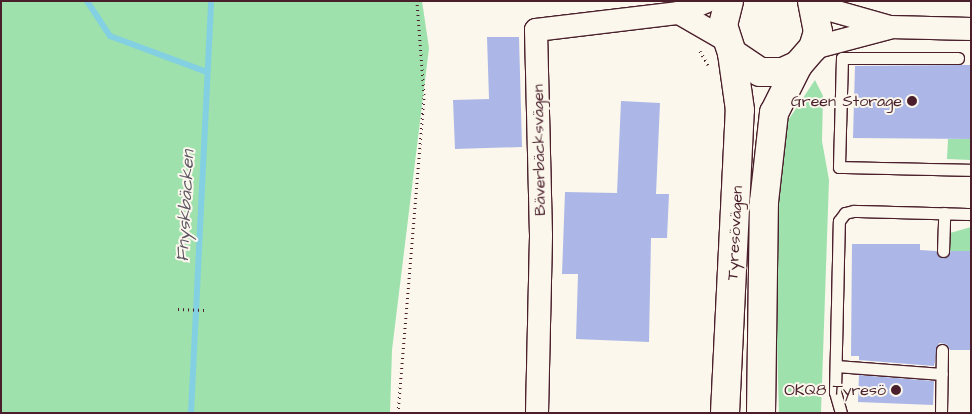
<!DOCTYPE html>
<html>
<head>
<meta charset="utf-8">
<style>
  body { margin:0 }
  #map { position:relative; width:972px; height:414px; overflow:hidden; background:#fbf7ec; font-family:"Architects Daughter",sans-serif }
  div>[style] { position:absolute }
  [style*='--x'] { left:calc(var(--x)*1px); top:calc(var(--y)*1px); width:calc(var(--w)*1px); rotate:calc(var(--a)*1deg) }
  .green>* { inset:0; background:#9ee1ac }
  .stream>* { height:6px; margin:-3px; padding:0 3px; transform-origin:3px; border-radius:3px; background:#83d0e2 }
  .building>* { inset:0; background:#acb7e7 }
  .path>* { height:3px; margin-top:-1.5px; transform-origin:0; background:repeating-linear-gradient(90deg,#4a1f2b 0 1px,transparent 0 5px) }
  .roads { filter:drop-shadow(1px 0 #4a1f2b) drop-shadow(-1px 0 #4a1f2b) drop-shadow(0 1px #4a1f2b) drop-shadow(0 -1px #4a1f2b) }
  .service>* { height:11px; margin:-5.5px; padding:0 5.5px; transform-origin:5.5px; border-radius:5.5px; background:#fbf7ec }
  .minor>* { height:22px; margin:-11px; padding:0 11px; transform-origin:11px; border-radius:11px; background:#fbf7ec }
  .secondary>* { height:28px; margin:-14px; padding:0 14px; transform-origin:14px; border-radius:14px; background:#fbf7ec }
  .dots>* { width:14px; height:14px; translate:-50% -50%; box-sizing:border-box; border:2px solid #fbf7ec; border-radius:50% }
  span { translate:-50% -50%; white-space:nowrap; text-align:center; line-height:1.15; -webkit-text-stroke:4px #fbf7ec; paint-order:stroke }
  .poi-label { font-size:16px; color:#4a1f2b }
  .right { translate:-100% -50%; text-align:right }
  .street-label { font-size:16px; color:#4a1f2b }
  .water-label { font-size:18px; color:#5b5462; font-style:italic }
  .frame { position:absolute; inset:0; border:2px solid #4a1f2b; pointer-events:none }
</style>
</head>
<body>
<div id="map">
  <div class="green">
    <div style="clip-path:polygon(1px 1px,422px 1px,429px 48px,392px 350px,390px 413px,1px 413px)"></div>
    <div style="clip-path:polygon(815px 80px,823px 96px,822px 141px,829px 180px,821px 413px,779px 413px,773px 206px,787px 122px)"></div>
    <div style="clip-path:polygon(948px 139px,971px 139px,971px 160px,947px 159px)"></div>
    <div style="clip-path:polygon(971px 227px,971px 251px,949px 251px,950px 233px)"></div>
  </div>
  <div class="stream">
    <div style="--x:87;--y:1;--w:42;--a:56.7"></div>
    <div style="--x:110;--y:36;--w:103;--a:20.4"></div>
    <div style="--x:191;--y:413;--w:412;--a:-87.2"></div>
  </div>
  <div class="building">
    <div style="clip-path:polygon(487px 37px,519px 37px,522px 147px,455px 149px,453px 100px,489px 99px)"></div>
    <div style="clip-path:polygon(961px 65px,971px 65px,971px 139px,853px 138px,855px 66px)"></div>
    <div style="clip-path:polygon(621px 101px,660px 103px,656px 194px,669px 194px,667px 238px,651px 238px,649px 342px,576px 339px,578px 274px,562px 274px,565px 192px,617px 193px)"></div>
    <div style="clip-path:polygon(852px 244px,920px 244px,920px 250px,936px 251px,942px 258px,951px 251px,971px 251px,971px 350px,950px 350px,946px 344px,939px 343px,934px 366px,859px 360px,859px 356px,851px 356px)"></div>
    <div style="clip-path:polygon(859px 375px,934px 381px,933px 405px,858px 402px)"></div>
  </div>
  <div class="path">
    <div style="--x:700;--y:51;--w:16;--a:60"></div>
    <div style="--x:178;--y:309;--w:26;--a:2"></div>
    <div style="--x:398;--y:413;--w:319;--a:-85.3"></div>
    <div style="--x:424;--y:95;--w:94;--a:-94.3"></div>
  </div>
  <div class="roads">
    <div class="service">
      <div style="--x:958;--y:58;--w:116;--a:180"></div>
      <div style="--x:842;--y:58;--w:109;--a:91.6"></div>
      <div style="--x:839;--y:167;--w:132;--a:1.3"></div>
      <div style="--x:943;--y:251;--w:38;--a:-88"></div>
      <div style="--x:836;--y:366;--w:106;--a:4.3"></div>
      <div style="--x:841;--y:413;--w:22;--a:-106"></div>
      <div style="--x:835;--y:392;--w:171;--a:-88.7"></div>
      <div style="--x:839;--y:221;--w:10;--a:-53"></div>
      <div style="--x:845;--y:213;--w:9;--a:-13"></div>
      <div style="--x:854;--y:211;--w:117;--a:1.5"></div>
      <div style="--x:941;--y:413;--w:63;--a:-89.1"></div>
    </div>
    <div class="minor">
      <div style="--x:816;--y:6;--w:77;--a:15.8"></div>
      <div style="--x:890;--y:27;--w:81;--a:1.4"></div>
      <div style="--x:679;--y:13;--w:52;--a:30"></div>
      <div style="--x:813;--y:48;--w:79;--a:-14.7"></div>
      <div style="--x:537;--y:413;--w:178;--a:-88.7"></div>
      <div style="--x:541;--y:235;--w:205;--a:-91.4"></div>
      <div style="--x:536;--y:30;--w:144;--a:-6.8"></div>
      <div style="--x:679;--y:13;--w:30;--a:-23"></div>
    </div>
    <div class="secondary">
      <div style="--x:732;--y:53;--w:34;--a:34"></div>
      <div style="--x:760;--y:72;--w:23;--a:0"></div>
      <div style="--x:783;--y:72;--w:17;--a:-25"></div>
      <div style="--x:798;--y:65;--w:23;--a:-49"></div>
      <div style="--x:813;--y:48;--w:17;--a:-73"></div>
      <div style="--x:818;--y:32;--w:32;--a:-101"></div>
      <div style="--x:725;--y:413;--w:303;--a:-87.2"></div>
      <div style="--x:740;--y:110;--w:58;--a:-98"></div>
      <div style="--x:732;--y:53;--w:29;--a:-108"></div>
      <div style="--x:723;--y:25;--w:25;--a:-76"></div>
      <div style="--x:761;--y:413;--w:211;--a:-89.2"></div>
      <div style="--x:764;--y:202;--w:90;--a:-83.6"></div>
      <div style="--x:774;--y:113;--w:54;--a:-63.4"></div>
    </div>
  </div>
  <div class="dots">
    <div style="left:912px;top:101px;background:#4a1f2b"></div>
    <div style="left:896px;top:390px;background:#4a1f2b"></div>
  </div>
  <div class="poi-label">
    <span class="right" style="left:902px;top:101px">Green Storage</span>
    <span class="right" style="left:886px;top:390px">OKQ8 Tyresö</span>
  </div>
  <div class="street-label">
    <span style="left:539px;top:150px;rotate:-91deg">Bäverbäcksvägen</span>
    <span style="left:735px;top:233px;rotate:-87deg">Tyresövägen</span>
  </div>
  <div class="water-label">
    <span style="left:186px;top:206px;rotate:-87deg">Fnyskbäcken</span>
  </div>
  <div class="frame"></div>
</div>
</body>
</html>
